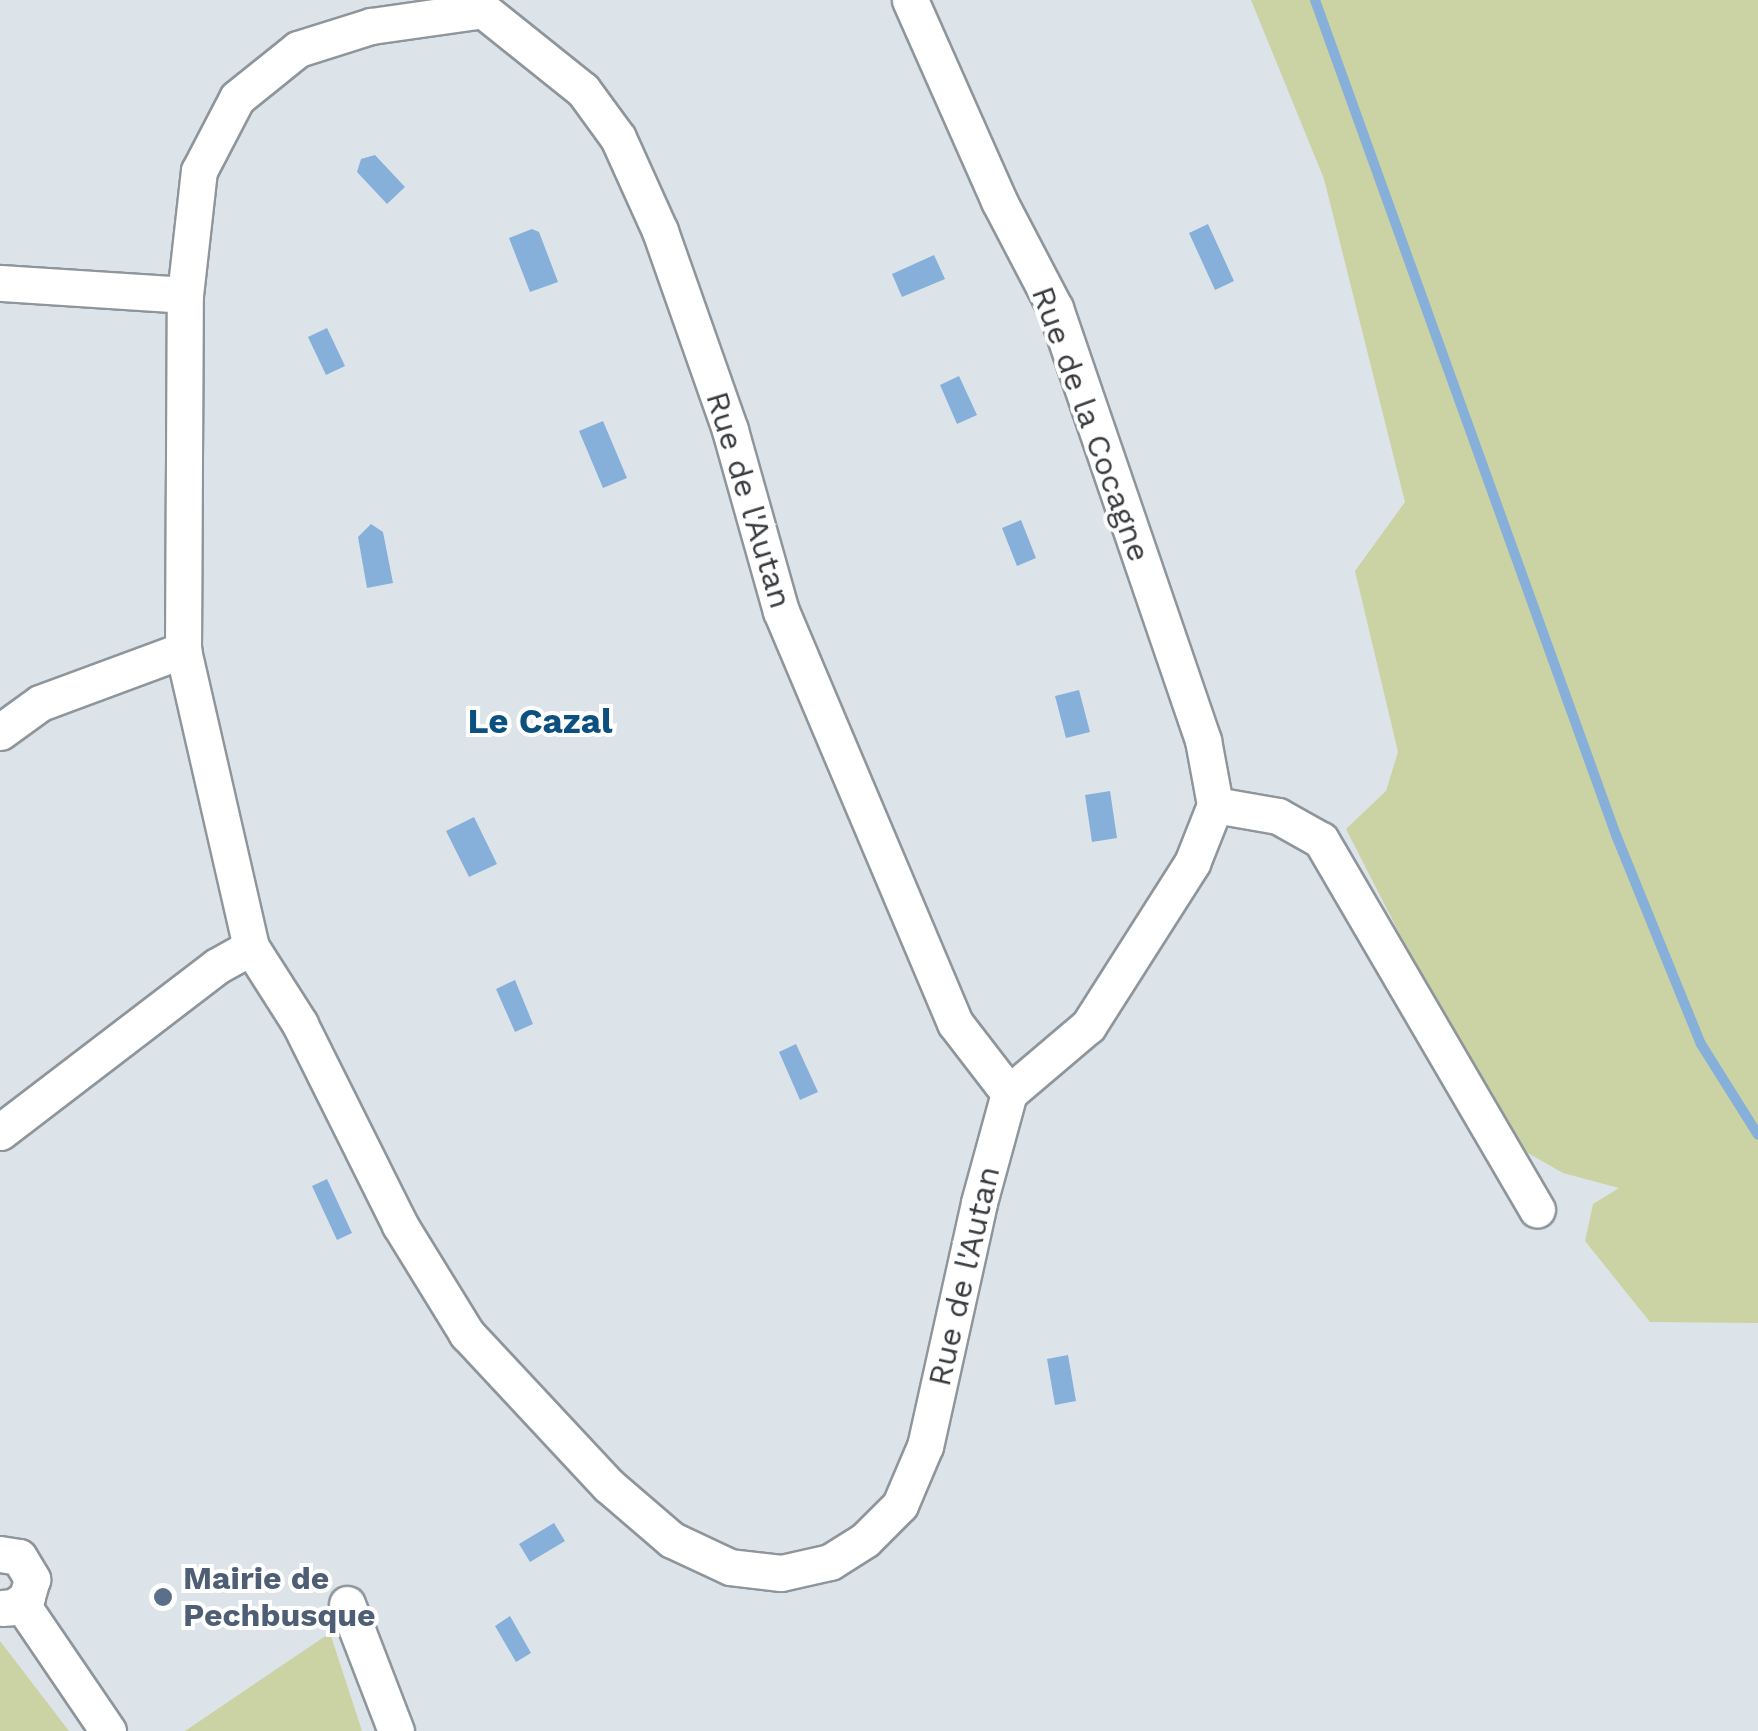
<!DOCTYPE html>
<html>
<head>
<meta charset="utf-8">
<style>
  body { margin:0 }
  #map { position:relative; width:1758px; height:1731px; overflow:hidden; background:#dce4ea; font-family:"Work Sans",sans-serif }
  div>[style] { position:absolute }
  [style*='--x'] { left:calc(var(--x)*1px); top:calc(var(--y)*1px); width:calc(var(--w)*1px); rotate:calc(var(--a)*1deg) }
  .green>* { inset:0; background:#cbd2a3 }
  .water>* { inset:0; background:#86b0da }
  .stream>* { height:10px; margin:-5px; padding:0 5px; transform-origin:5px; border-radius:5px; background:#86b0da }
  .roads { filter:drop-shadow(2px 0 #8e969c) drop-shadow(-2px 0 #8e969c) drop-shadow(0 2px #8e969c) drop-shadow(0 -2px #8e969c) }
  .minor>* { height:35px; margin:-17.5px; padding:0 17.5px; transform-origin:17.5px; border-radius:17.5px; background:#fff }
  .dots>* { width:28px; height:28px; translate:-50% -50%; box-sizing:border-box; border:5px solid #fff; border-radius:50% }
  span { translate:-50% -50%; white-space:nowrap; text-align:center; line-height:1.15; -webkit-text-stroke:8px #fff; paint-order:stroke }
  .street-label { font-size:32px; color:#393c3f }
  .service-label { font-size:32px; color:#4e5e75; font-weight:700 }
  .left { translate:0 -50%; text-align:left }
  .neighbourhood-label { font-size:35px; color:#0c507f; font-weight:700 }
</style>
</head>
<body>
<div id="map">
  <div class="green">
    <div style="clip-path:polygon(1251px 0,1758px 0,1758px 1323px,1650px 1322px,1585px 1241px,1593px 1204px,1619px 1188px,1563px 1173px,1505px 1140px,1346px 829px,1386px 791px,1398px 752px,1355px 571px,1405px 502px,1324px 179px)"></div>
    <div style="clip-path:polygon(330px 1633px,362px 1731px,185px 1731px)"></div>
    <div style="clip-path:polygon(0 1641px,69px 1731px,0 1731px)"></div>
  </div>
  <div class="water">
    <div style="clip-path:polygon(375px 155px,405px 187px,387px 204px,357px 172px,361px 159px)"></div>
    <div style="clip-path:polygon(1208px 224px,1234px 281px,1215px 290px,1189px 233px)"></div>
    <div style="clip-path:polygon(532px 229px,539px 232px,558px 282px,530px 292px,509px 238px)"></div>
    <div style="clip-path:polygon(934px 255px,945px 279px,902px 297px,892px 274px)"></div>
    <div style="clip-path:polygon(327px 328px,345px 366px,326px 375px,308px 337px)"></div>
    <div style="clip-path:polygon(959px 376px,977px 415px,957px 424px,940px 385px)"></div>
    <div style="clip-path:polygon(603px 421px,627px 478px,603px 488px,579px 431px)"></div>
    <div style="clip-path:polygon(1021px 520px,1036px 558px,1017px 566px,1002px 528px)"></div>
    <div style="clip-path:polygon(371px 524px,383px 532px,393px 583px,367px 588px,358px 537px)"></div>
    <div style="clip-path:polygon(1079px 690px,1090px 732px,1066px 738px,1055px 696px)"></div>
    <div style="clip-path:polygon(1110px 791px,1117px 838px,1092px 842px,1085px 795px)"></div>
    <div style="clip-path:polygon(474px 817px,497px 864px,469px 877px,446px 831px)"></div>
    <div style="clip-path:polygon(515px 980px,533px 1024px,515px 1032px,496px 989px)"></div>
    <div style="clip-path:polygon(796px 1044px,818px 1092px,800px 1100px,779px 1052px)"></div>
    <div style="clip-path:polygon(327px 1179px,352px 1233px,337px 1240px,312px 1186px)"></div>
    <div style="clip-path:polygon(1068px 1355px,1076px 1401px,1055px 1405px,1047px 1359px)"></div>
    <div style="clip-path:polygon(554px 1523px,565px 1541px,530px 1562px,519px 1544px)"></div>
    <div style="clip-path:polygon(510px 1616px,531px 1653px,516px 1662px,495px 1626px)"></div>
  </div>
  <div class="stream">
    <div style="--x:1315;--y:0;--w:888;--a:70.18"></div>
    <div style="--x:1616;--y:835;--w:226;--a:67.9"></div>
    <div style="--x:1701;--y:1044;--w:107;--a:57.9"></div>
  </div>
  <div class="roads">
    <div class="minor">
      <div style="--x:910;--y:0;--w:220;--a:66.1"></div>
      <div style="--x:999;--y:201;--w:121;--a:62.4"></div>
      <div style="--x:1055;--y:308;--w:457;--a:71.1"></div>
      <div style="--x:1203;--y:740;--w:66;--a:79.5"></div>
      <div style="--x:1215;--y:805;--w:62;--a:111.6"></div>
      <div style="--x:1192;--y:863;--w:193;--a:122.5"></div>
      <div style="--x:1088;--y:1026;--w:104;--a:139.7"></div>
      <div style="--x:483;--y:10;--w:128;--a:38.7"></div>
      <div style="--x:583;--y:90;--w:59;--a:53.9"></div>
      <div style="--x:618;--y:138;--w:102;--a:65.7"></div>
      <div style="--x:660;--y:231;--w:211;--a:70.6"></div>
      <div style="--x:730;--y:430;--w:188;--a:74.3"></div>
      <div style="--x:781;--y:611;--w:447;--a:67.1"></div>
      <div style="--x:955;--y:1023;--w:88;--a:52.4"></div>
      <div style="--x:1009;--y:1093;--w:114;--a:105.3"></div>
      <div style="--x:979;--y:1203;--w:249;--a:102.5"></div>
      <div style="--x:925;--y:1446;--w:64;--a:113"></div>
      <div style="--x:900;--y:1505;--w:49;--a:135"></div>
      <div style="--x:865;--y:1540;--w:41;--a:147.8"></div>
      <div style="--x:830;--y:1562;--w:50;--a:167.3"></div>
      <div style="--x:781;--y:1573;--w:51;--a:-173.3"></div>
      <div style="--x:730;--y:1567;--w:64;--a:-155"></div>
      <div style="--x:672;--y:1540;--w:84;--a:-139.3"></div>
      <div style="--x:608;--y:1485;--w:207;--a:-133"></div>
      <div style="--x:467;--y:1334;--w:128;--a:-121.6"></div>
      <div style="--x:400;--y:1225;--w:225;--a:-116.5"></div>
      <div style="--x:300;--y:1024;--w:91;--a:-122.5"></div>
      <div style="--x:251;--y:947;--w:305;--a:-102.9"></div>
      <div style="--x:183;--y:650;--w:355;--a:-89.7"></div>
      <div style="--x:185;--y:295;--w:125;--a:-83.6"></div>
      <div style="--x:199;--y:171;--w:82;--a:-62.5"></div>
      <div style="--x:237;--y:98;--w:78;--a:-38.8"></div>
      <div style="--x:298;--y:49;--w:77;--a:-17.5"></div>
      <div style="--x:371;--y:26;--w:113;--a:-8.1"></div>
      <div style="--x:0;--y:283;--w:185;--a:3.7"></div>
      <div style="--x:0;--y:732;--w:49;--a:-35.9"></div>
      <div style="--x:40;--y:703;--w:153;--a:-20.3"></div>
      <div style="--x:1215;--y:805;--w:64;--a:9.9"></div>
      <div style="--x:1278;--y:816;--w:49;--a:29.2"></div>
      <div style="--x:1321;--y:840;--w:428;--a:59.7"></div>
      <div style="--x:0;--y:1132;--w:273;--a:-37.4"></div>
      <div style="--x:217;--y:966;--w:39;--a:-29"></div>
      <div style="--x:0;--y:1554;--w:19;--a:9"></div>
      <div style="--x:19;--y:1557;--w:26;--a:59"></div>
      <div style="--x:32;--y:1579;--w:19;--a:106"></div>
      <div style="--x:27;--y:1597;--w:16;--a:142"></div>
      <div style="--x:14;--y:1607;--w:12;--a:175"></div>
      <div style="--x:21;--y:1603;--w:155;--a:55.8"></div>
      <div style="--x:347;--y:1604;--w:136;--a:68.9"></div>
    </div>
  </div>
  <div class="dots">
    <div style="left:163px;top:1597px;background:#5c6f8a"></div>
  </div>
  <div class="street-label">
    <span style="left:1091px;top:424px;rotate:70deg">Rue de la Cocagne</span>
    <span style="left:749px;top:500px;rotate:73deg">Rue de l'Autan</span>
    <span style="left:964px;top:1276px;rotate:-77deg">Rue de l'Autan</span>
  </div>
  <div class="service-label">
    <span class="left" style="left:183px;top:1597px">Mairie de<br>Pechbusque</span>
  </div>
  <div class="neighbourhood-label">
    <span style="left:540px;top:721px">Le Cazal</span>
  </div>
</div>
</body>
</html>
